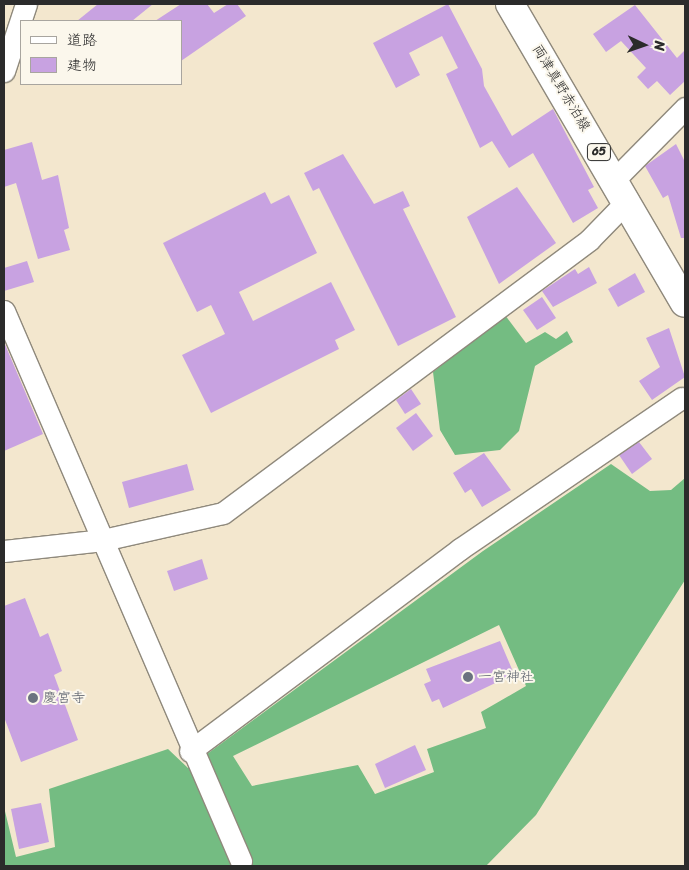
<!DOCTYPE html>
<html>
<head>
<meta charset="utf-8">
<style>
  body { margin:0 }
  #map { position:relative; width:689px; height:870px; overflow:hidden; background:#f3e7ce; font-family:Sriracha,"Klee One",sans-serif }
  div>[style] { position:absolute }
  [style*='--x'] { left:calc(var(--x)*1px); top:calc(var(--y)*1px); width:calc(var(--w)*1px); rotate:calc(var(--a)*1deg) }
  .forest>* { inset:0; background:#74bc82 }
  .building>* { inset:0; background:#c8a2e1 }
  .roads { filter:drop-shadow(1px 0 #8f897c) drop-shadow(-1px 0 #8f897c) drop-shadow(0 1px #8f897c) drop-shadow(0 -1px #8f897c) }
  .street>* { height:21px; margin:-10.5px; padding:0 10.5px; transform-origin:10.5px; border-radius:10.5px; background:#fff }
  .primary>* { height:28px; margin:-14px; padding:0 14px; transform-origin:14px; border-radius:14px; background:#fff }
  .dots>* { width:14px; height:14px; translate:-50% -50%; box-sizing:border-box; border:2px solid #fbf7ec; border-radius:50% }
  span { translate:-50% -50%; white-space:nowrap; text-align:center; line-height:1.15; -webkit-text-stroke:4px #fbf7ec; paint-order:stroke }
  .shield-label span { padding:1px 4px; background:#fbf7ec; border:1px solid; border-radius:4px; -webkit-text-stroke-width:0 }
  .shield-label { font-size:12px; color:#2b2b2b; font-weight:700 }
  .street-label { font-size:14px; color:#2b2b2b }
  .worship-label { font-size:14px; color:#5b616d }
  .left { translate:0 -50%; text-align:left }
  .frame { position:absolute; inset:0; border:5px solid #2b2b2b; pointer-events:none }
  .legend { position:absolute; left:20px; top:20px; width:162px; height:65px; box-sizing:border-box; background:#fbf7ec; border:1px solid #a8a59f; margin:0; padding:6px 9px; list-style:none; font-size:15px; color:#2b2b2b }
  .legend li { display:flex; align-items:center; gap:10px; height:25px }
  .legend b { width:25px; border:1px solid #a8a59f }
  .north { position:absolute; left:619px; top:20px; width:50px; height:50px; -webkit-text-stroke:4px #fbf7ec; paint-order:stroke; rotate:93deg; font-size:14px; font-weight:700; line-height:20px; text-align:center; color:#2b2b2b }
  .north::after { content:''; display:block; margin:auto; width:18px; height:22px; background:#2b2b2b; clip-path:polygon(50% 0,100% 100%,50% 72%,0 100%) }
</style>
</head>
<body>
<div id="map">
  <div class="forest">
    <div style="clip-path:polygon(505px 315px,526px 343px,545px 332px,556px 339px,567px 331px,573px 342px,535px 366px,519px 431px,500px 450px,455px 455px,440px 430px,433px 372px)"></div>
    <div style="clip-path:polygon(evenodd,611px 464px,650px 491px,671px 490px,685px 478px,685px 580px,536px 815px,486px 866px,4px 866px,4px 807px,16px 857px,55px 847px,49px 789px,168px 749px,188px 768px,483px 551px,611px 464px,499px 625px,526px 686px,481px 712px,486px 728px,427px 749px,434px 772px,375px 794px,358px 765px,252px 786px,233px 756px,499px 625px)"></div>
  </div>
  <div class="building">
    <div style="clip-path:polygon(98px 4px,153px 4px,132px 21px,77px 21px)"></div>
    <div style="clip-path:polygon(181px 4px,207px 4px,214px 13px,228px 4px,237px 4px,246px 16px,181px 61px,181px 21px,155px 21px)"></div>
    <div style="clip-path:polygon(448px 4px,482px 69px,484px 86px,512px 136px,553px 109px,594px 187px,588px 190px,598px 208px,573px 223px,533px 153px,509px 168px,492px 141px,480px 148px,446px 74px,458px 68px,442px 36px,409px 53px,420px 75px,396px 88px,373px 43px)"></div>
    <div style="clip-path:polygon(635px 5px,677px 58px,685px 50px,685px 81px,670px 95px,657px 81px,648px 89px,637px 77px,646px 68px,621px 41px,606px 52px,593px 34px)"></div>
    <div style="clip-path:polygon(32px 142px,42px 180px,58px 175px,69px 228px,64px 230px,70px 250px,38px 259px,16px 183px,4px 187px,4px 150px)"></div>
    <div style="clip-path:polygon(676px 144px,685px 162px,685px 238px,681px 238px,668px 195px,663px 198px,645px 166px)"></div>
    <div style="clip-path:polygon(343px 154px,374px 204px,403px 191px,410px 206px,403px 209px,456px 317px,398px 346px,319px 188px,313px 191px,304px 173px)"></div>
    <div style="clip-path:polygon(517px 187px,556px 243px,499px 284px,467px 217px)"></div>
    <div style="clip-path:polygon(265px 192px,271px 204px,289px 195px,317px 253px,239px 292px,253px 321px,331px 282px,355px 330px,335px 340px,339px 349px,211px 413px,182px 355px,225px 334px,211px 305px,197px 312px,163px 243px)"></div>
    <div style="clip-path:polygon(27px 261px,34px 282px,4px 291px,4px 268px)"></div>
    <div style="clip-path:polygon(589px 267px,597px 283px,553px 307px,542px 291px,575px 269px,578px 274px)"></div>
    <div style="clip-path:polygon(635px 273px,645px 292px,618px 307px,608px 289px)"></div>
    <div style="clip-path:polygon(542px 297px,556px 318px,537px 330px,523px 310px)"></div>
    <div style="clip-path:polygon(669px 328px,685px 377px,652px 400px,639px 381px,660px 367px,646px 338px)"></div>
    <div style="clip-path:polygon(4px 342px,43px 434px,4px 451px)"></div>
    <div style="clip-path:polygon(411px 389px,421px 404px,405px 414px,396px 400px)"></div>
    <div style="clip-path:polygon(416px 413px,433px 436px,413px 451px,396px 428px)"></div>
    <div style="clip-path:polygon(639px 442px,652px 459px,632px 474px,619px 455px)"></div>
    <div style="clip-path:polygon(484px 453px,511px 490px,482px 507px,471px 489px,465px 493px,453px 473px)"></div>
    <div style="clip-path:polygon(187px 464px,194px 490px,129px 508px,122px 482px)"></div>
    <div style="clip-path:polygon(202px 559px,208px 579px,174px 591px,167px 571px)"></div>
    <div style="clip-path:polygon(25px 598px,40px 637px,48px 633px,62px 671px,54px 675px,78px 740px,21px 762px,4px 717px,4px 606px)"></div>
    <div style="clip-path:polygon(500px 641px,514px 674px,443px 708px,439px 699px,432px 702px,424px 684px,431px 681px,426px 669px)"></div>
    <div style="clip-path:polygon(415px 745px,426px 770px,385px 788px,375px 764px)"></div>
    <div style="clip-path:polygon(41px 803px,49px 842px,19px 849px,11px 809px)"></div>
  </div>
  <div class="roads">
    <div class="street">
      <div style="--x:4;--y:71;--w:71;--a:-71.8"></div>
      <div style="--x:615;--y:179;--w:100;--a:-45.4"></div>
      <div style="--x:4;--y:311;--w:599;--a:66.69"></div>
      <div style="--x:4;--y:551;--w:100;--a:-6.3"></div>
      <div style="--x:103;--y:540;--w:123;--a:-12.7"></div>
      <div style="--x:223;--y:513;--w:457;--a:-36.7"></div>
      <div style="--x:589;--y:240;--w:56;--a:-45.7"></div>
      <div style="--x:190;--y:751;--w:337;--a:-36.8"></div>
      <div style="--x:460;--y:549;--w:268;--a:-34.3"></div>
    </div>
    <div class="primary">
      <div style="--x:510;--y:4;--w:346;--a:59.7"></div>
    </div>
  </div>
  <div class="dots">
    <div style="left:468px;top:677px;background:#6b7280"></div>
    <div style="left:33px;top:698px;background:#6b7280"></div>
  </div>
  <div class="shield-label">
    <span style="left:599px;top:152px">65</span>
  </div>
  <div class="street-label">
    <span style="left:561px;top:88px;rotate:59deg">両津真野赤泊線</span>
  </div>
  <div class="worship-label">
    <span class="left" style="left:478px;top:677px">一宮神社</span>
    <span class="left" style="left:43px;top:698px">慶宮寺</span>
  </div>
  <div class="frame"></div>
  <ul class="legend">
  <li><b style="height:6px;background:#fff"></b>道路</li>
  <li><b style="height:14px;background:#c8a2e1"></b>建物</li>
  </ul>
  <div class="north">N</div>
</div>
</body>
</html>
